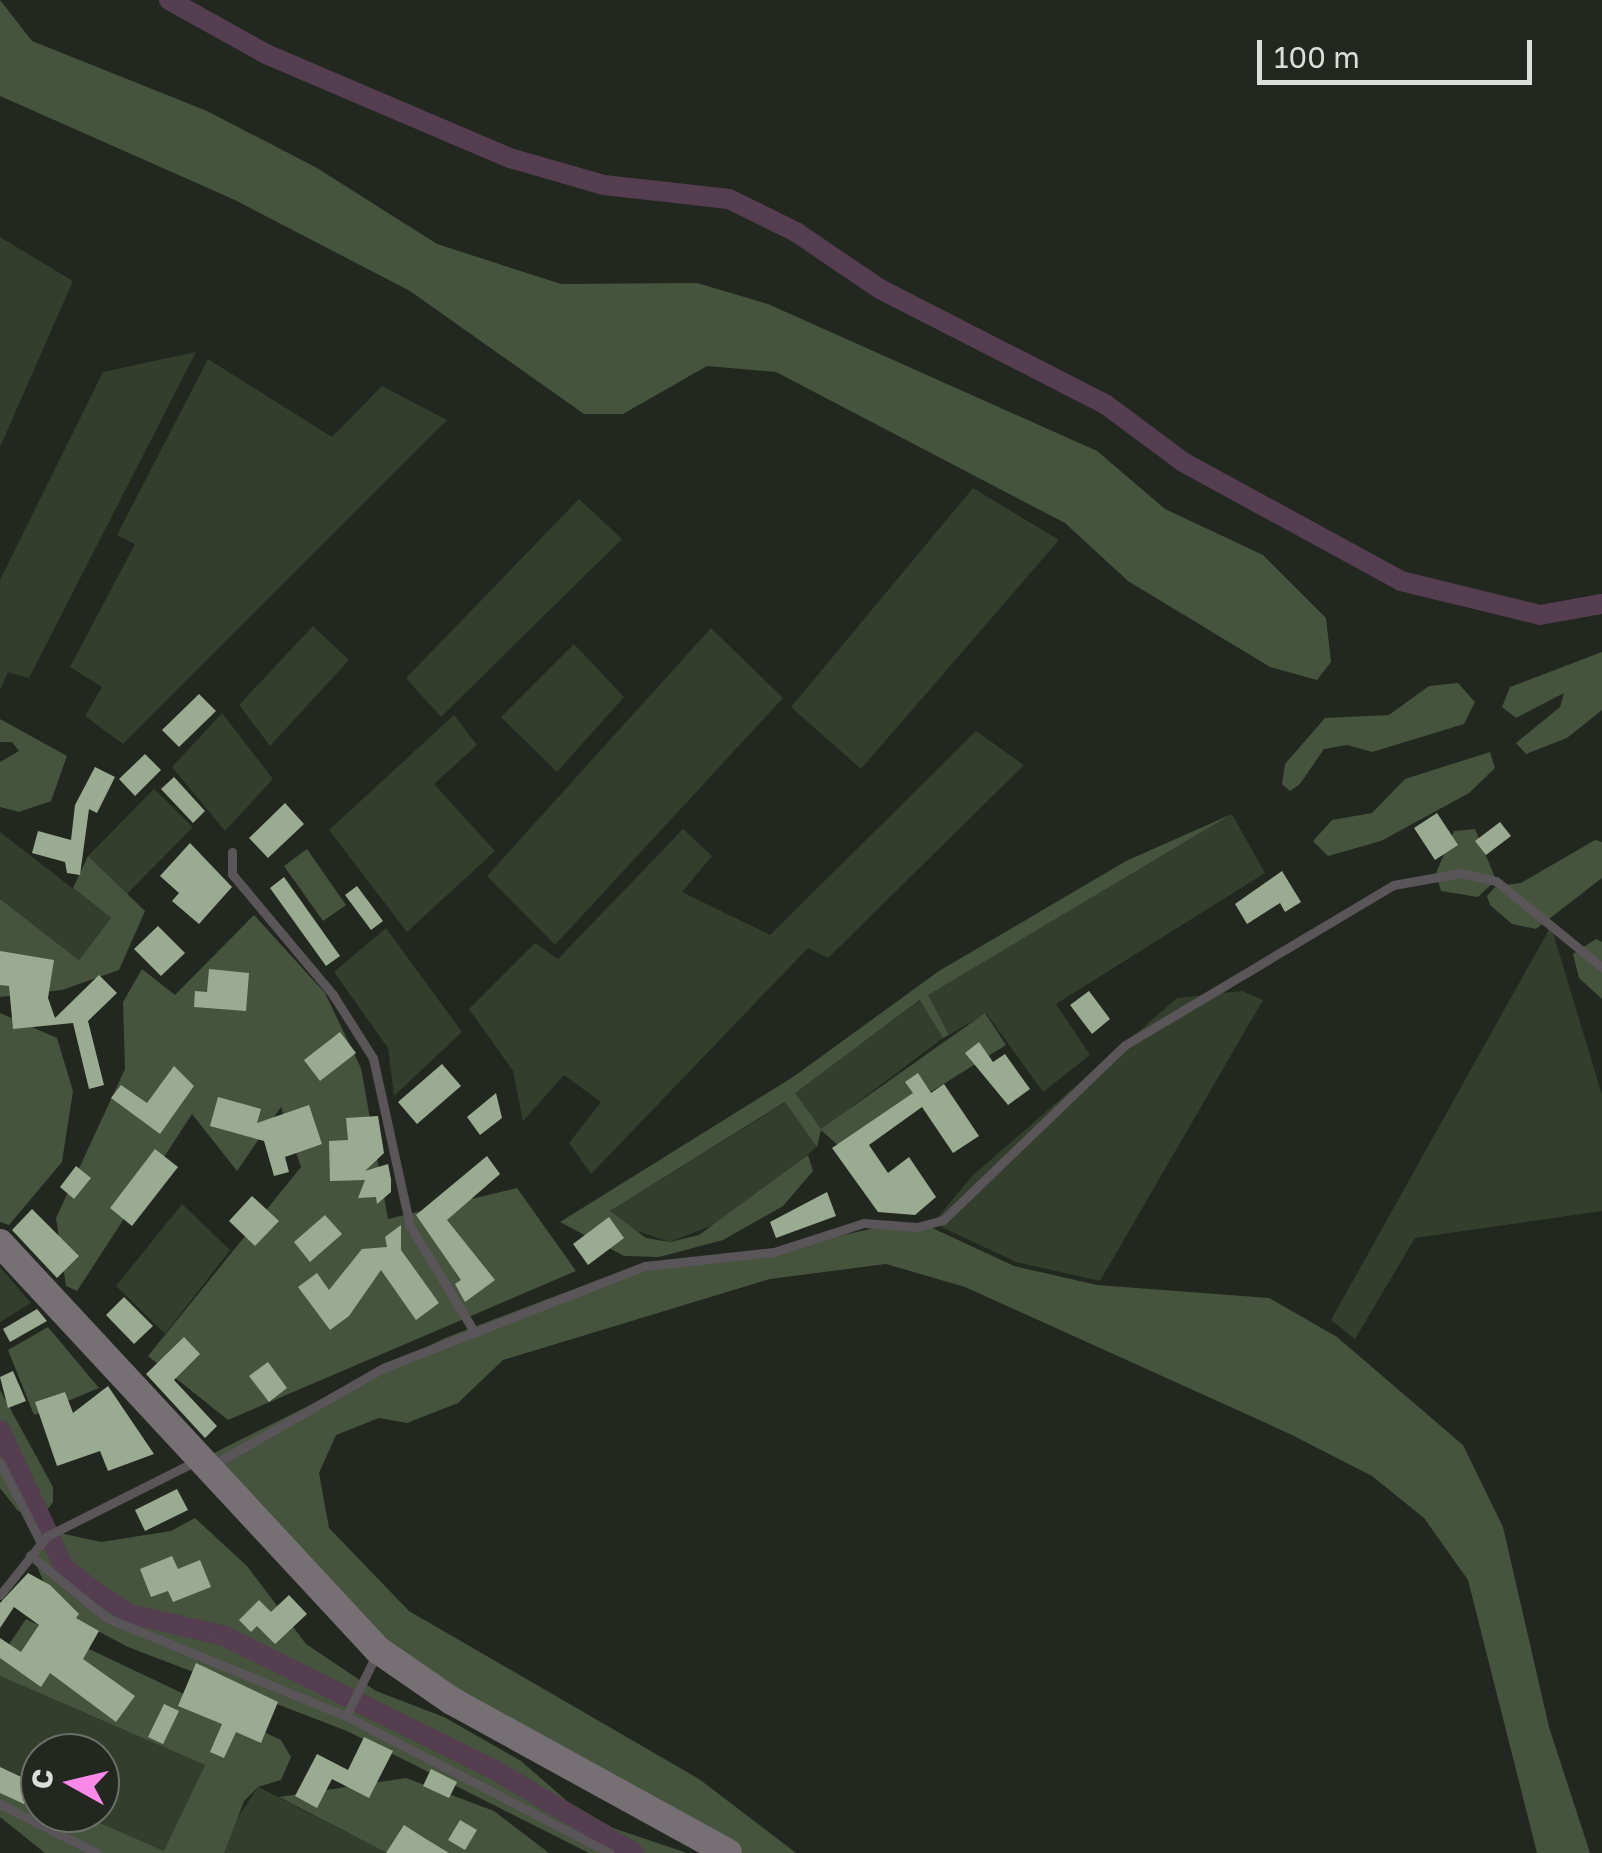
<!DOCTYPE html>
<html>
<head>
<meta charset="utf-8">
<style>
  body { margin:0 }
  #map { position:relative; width:1602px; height:1853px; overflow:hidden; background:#22271f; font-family:"Golos Text",sans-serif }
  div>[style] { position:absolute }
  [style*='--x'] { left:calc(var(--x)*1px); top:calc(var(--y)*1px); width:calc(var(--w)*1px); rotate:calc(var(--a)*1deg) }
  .green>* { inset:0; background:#333e2c }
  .forest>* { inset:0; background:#46543d }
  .canal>* { height:20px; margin:-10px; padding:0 10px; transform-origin:10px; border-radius:10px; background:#543e50 }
  .building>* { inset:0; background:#9bab92 }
  .lane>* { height:9px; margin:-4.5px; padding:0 4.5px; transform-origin:4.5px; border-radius:4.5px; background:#595559 }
  .secondary>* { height:28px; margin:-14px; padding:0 14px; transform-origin:14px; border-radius:14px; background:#767075 }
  span { translate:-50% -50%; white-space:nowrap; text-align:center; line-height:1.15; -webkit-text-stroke:10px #22271f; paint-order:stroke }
  .north { position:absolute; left:20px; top:1733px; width:100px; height:100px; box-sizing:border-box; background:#22271f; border:2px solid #6c7069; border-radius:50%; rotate:278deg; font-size:28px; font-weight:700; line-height:40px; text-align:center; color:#dbded9 }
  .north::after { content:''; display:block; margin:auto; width:35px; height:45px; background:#f988e9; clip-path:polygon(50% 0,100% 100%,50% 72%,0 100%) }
  .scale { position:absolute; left:1257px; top:40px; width:275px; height:45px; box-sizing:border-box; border:5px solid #dbded9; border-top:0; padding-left:12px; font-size:30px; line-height:35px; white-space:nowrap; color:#dbded9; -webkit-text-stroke:8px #22271f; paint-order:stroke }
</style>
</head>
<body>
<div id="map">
  <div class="green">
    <div style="clip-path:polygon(0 237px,73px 281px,0 447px)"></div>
    <div style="clip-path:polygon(196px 352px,29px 678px,8px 672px,0 690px,0 580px,103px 372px)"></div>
    <div style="clip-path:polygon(208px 359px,332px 437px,382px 386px,447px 420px,123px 744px,85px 716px,102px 687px,70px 667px,135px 544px,117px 535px)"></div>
    <div style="clip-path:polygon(973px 488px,1059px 540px,861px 769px,791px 707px)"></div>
    <div style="clip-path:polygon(579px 499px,622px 539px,441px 717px,406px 678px)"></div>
    <div style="clip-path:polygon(313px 626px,349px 660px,270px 746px,239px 705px)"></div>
    <div style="clip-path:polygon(711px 628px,783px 698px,555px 945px,487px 876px)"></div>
    <div style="clip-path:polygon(574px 644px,624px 697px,557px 772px,501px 717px)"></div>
    <div style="clip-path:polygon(222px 713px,273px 779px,225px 831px,172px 767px)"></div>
    <div style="clip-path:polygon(454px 715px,477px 745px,434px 784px,495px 851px,407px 932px,329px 830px)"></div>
    <div style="clip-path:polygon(976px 731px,1024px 765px,828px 958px,808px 948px,591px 1174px,569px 1143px,601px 1102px,564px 1075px,523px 1121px,513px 1071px,469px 1009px,535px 943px,558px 959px,683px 829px,712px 856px,682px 892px,770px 935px)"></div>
    <div style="clip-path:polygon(154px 789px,193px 827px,127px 894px,88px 856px)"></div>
    <div style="clip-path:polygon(1232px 814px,1265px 873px,1056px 1004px,1090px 1055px,1043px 1092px,986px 1013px,949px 1035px,927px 995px)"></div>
    <div style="clip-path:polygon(0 832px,111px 918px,79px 960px,0 899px)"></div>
    <div style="clip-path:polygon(1551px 926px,1602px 1095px,1602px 1211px,1415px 1238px,1355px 1339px,1331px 1320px)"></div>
    <div style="clip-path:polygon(386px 928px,462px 1032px,394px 1096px,388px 1048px,334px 972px)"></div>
    <div style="clip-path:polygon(1242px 991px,1263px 1000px,1100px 1281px,1016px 1262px,933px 1223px,973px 1175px,1177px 998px)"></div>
    <div style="clip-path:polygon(921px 1000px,943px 1038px,821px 1130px,794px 1093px)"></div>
    <div style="clip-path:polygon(786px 1102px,817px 1147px,728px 1219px,670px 1242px,622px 1226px,610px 1211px)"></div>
    <div style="clip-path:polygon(182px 1204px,230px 1250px,165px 1334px,116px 1286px)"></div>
    <div style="clip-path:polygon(0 1267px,31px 1303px,0 1322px)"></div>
    <div style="clip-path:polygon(0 1676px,205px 1765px,165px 1852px,77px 1813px,100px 1813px,100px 1753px,40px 1753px,40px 1796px,0 1779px)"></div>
    <div style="clip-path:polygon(258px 1787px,278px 1797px,387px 1853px,224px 1853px,228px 1832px)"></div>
  </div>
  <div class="forest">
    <div style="clip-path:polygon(0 0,32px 41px,207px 111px,317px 168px,437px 244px,561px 284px,697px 283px,768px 304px,1097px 451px,1165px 509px,1263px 555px,1326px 618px,1331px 662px,1317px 680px,1270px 667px,1128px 581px,1065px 523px,776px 372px,707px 366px,623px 414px,584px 414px,410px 291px,235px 200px,0 96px)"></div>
    <div style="clip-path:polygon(1602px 652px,1602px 710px,1567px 738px,1526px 754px,1516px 743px,1560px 707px,1564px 693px,1516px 718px,1502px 707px,1510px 687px)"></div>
    <div style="clip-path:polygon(1458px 683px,1475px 702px,1464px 724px,1372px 752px,1347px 745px,1324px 749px,1300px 784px,1290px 791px,1282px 784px,1285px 764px,1325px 718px,1389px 715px,1429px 686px)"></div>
    <div style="clip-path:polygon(0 719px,67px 756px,51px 801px,19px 812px,0 807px,0 762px,19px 751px,12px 742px,0 742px)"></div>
    <div style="clip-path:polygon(1490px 752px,1495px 768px,1469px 793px,1381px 841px,1328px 856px,1313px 841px,1332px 820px,1372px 813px,1405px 779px)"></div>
    <div style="clip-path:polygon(1232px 814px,928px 995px,949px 1035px,943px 1038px,920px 1000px,795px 1093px,821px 1129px,985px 1013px,1006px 1045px,841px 1148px,821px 1130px,817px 1147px,785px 1102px,610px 1211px,646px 1238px,670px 1242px,699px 1235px,808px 1155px,813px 1171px,783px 1206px,723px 1240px,659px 1257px,624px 1256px,560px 1222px,793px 1077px,939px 971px,1126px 861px)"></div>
    <div style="clip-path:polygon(1475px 829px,1496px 880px,1478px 897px,1441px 891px,1436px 873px,1454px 831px)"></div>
    <div style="clip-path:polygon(1595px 840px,1602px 842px,1602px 878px,1536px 929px,1512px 924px,1490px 905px,1487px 896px,1496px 886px,1521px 883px)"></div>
    <div style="clip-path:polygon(307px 849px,346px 905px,323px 921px,284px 866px)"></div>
    <div style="clip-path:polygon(88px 856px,145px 911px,119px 970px,62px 990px,0 997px,0 899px,79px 960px,111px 918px,73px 888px)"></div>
    <div style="clip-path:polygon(254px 915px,325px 993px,361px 1068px,388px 1219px,517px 1188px,576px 1271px,228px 1420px,148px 1356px,301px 1167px,281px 1107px,237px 1171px,192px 1114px,77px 1291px,66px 1286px,56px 1218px,125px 1069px,123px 1002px,142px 969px,175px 995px)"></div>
    <div style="clip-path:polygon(1596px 939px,1602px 942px,1602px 999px,1579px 978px,1573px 954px)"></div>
    <div style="clip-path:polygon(0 1013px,57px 1038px,73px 1091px,62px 1162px,9px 1225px,0 1222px)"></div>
    <div style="clip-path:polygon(926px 1225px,1014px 1266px,1097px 1285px,1269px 1298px,1337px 1337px,1463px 1445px,1503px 1527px,1549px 1727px,1590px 1853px,1537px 1853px,1468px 1580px,1424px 1518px,1372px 1476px,1290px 1434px,965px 1287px,886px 1264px,770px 1279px,503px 1360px,458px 1403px,407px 1423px,379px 1418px,336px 1435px,319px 1473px,329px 1528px,409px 1611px,699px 1779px,796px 1853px,715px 1853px,451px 1706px,194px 1463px,445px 1338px,627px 1269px,739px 1258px,875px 1228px)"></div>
    <div style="clip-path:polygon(48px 1327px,99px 1388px,34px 1415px,8px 1350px)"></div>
    <div style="clip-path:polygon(0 1390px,53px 1487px,53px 1502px,43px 1516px,18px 1511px,0 1488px)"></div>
    <div style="clip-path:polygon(195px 1518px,247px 1566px,306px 1644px,376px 1691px,444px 1717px,521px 1761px,567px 1801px,613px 1828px,687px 1853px,589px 1853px,347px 1731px,128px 1647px,77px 1620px,47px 1589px,37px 1567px,40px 1538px,60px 1533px,101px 1542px,171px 1531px)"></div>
    <div style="clip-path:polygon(26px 1619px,281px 1740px,291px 1757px,281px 1780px,258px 1787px,244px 1801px,224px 1853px,45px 1853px,0 1817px,0 1779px,40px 1796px,40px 1813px,77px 1813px,164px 1851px,205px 1765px,0 1676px,0 1658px)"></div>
    <div style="clip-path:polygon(406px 1778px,494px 1811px,549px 1853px,387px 1853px,279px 1797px)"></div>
  </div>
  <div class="canal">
    <div style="--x:169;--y:0;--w:111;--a:29.1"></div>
    <div style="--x:266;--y:54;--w:265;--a:23.1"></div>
    <div style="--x:510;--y:158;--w:98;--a:16"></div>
    <div style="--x:604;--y:185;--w:126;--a:6.4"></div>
    <div style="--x:729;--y:199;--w:75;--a:26.2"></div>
    <div style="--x:796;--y:232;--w:102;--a:34.2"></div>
    <div style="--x:880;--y:289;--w:253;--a:27.1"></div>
    <div style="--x:1105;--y:404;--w:97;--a:36.6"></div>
    <div style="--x:1183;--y:462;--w:248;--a:28.6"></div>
    <div style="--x:1401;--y:581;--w:143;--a:13.7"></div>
    <div style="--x:1540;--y:615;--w:63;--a:-10.1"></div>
    <div style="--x:0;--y:1430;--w:151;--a:65"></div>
    <div style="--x:64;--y:1567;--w:37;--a:38"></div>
    <div style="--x:93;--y:1590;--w:44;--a:33"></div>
    <div style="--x:130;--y:1614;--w:94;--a:12.9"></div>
    <div style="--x:222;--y:1635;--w:305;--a:26.3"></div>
    <div style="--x:495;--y:1770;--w:162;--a:30.8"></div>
  </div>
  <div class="building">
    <div style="clip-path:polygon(199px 694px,216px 711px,179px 747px,162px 730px)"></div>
    <div style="clip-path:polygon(145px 754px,161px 770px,135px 796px,119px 779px)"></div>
    <div style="clip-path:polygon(95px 767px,115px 777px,97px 813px,89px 809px,80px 875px,67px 873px,65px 862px,32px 853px,38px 831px,71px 840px,75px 805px)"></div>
    <div style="clip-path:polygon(174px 777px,205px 811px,193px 823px,161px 789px)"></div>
    <div style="clip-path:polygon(285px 803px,304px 824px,268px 858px,249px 838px)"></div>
    <div style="clip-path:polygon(1437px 813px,1458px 845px,1435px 860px,1414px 828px)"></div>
    <div style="clip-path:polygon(1500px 822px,1511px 836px,1486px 855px,1475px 841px)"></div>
    <div style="clip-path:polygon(190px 843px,232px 887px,199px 924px,172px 901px,179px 893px,160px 876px)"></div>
    <div style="clip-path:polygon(1282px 871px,1301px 902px,1285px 912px,1280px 903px,1247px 924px,1235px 904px)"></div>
    <div style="clip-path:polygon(284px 877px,340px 956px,326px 966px,270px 888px)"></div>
    <div style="clip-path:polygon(357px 886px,383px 921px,371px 930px,345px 895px)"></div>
    <div style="clip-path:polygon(158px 926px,185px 953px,161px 976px,134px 949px)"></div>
    <div style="clip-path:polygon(0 951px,54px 960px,48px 998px,55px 1018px,99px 975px,117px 993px,88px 1021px,104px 1085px,89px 1089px,73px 1023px,13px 1029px,9px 986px,0 985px)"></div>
    <div style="clip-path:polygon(209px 969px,249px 973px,246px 1011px,194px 1007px,195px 991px,207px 992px)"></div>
    <div style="clip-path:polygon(1089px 991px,1110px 1019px,1092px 1034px,1070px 1005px)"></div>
    <div style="clip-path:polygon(340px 1032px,356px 1053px,320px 1081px,304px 1060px)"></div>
    <div style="clip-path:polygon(979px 1042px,993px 1062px,1005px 1054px,1030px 1089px,1008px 1105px,965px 1053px)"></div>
    <div style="clip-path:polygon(442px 1064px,461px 1086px,417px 1124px,398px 1102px)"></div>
    <div style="clip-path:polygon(174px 1066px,194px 1086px,160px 1134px,111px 1098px,121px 1085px,147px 1103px)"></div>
    <div style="clip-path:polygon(918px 1073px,931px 1093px,944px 1084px,979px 1136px,953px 1153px,922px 1107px,869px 1145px,888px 1173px,909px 1157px,936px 1197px,915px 1215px,878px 1212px,832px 1148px,913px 1093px,905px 1082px)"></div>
    <div style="clip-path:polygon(496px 1093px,502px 1118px,480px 1135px,467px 1117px)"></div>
    <div style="clip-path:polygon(218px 1097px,261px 1109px,257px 1123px,309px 1105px,322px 1144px,285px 1157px,289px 1172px,274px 1176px,264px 1141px,210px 1126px)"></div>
    <div style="clip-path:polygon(378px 1116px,384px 1153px,365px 1171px,388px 1164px,391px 1179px,391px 1192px,377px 1204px,376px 1197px,358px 1198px,365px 1180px,330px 1181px,329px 1141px,348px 1140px,346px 1118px)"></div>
    <div style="clip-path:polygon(155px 1149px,178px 1167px,132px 1226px,110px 1208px)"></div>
    <div style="clip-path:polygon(487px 1156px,500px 1174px,447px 1220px,495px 1280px,465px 1302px,455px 1284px,461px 1280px,416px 1215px)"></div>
    <div style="clip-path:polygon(76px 1166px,91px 1178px,74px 1199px,60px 1187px)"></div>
    <div style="clip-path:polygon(827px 1192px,836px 1216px,776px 1238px,770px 1222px)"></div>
    <div style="clip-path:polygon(252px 1196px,279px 1221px,255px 1246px,229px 1221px)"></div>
    <div style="clip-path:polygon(32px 1209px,79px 1256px,57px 1278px,12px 1230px)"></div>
    <div style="clip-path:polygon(325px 1215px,342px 1234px,310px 1262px,294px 1242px)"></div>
    <div style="clip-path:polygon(609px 1217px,624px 1238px,588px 1265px,573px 1244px)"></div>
    <div style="clip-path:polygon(401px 1225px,401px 1250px,439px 1303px,416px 1320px,381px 1270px,349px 1316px,330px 1330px,298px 1287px,317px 1273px,329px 1290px,362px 1249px,387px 1247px,385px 1237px)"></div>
    <div style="clip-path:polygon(124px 1297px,153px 1326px,134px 1344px,106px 1315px)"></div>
    <div style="clip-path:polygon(37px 1309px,47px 1321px,10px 1342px,3px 1329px)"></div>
    <div style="clip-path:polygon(184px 1337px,200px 1354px,174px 1380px,217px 1426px,205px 1438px,146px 1374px)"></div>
    <div style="clip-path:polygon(268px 1362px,287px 1388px,269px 1402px,249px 1376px)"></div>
    <div style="clip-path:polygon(13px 1371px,26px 1401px,8px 1408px,0 1377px)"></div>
    <div style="clip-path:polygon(108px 1386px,154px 1454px,108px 1471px,100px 1451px,57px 1466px,35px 1402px,65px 1392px,73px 1413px)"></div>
    <div style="clip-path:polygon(177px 1489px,188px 1510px,145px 1531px,135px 1510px)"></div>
    <div style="clip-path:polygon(172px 1556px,178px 1569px,200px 1560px,211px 1587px,173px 1602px,168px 1591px,151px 1597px,140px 1569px)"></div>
    <div style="clip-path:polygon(28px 1573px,50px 1585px,79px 1614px,76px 1618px,99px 1631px,83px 1659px,135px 1696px,116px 1722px,50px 1673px,41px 1687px,0 1658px,0 1638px,21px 1652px,39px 1625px,14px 1607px,0 1628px,0 1603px)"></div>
    <div style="clip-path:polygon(289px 1595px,307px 1614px,275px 1644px,257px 1626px,251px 1632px,239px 1620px,259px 1600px,271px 1612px)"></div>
    <div style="clip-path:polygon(196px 1663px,278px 1702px,261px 1743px,236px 1732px,224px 1758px,210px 1752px,222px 1724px,178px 1706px)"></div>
    <div style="clip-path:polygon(164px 1704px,179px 1711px,163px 1744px,148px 1737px)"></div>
    <div style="clip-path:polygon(364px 1737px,393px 1751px,369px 1798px,332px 1779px,317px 1808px,295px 1796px,317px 1754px,348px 1770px)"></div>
    <div style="clip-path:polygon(0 1767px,34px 1783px,24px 1804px,0 1793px)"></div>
    <div style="clip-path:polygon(431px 1769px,457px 1782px,449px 1798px,423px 1786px)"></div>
    <div style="clip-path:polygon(460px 1820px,477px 1830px,465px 1850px,448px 1840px)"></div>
    <div style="clip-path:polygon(404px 1825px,426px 1839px,449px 1853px,386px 1853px)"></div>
  </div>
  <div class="lane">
    <div style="--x:232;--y:852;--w:22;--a:90"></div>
    <div style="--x:232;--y:874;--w:158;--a:50.1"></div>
    <div style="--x:333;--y:995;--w:75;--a:57.6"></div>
    <div style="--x:373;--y:1058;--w:172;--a:77.6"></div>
    <div style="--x:410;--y:1226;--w:125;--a:58.7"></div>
    <div style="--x:0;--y:1462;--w:91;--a:63.2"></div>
    <div style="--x:213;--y:1465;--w:196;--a:-29.7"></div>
    <div style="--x:383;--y:1368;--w:281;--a:-21.3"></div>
    <div style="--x:645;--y:1266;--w:130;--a:-6.2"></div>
    <div style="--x:774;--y:1252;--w:95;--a:-17.9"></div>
    <div style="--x:864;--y:1223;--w:53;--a:4.3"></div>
    <div style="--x:917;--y:1227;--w:27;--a:-15"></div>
    <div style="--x:943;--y:1220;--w:252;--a:-43.9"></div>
    <div style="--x:1125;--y:1045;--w:312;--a:-30.8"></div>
    <div style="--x:1393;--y:885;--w:69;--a:-10"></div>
    <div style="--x:1461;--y:873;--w:36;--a:13"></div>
    <div style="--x:1496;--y:881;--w:136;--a:39.1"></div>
    <div style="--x:30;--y:1555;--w:99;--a:39.3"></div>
    <div style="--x:107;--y:1618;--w:258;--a:22.3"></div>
    <div style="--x:346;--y:1716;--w:297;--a:27.4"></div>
    <div style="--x:0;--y:1595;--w:75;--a:-51.5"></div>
    <div style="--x:47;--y:1536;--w:167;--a:-26.7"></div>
    <div style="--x:346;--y:1716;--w:70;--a:-63.8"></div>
    <div style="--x:0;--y:1804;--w:109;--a:26.8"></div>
  </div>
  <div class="secondary">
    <div style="--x:0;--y:1243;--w:555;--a:47.12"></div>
    <div style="--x:378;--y:1650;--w:90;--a:34.6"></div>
    <div style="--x:452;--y:1701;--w:315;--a:28.8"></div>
  </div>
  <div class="north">С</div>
  <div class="scale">100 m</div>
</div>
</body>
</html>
